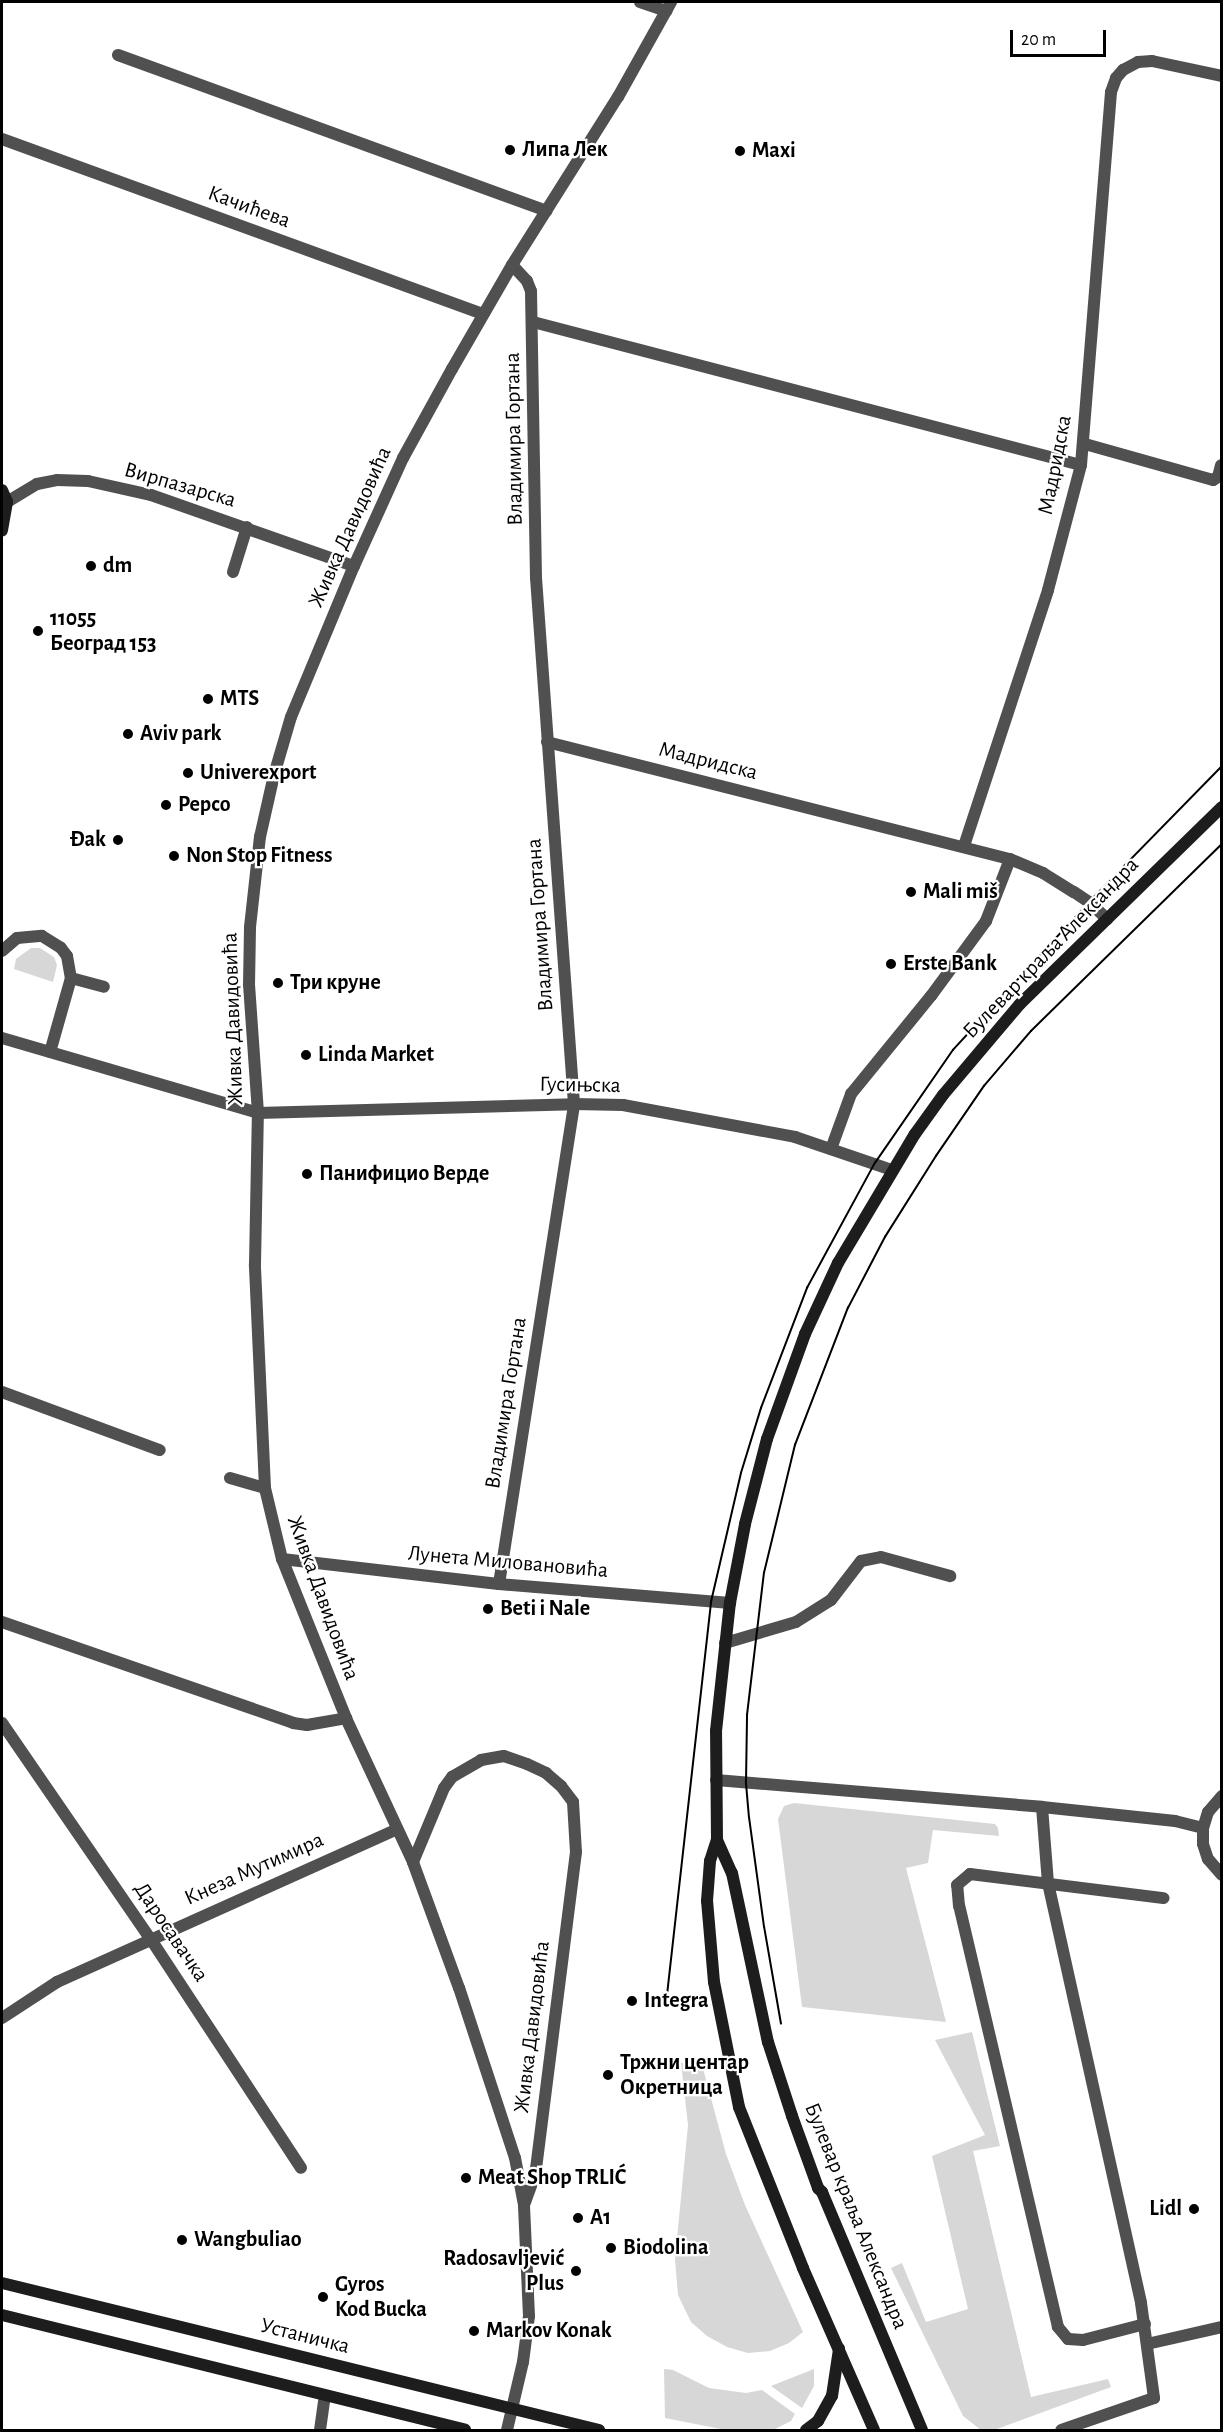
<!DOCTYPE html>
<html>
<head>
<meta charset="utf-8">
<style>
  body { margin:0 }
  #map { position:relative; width:1223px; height:2432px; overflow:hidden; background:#fff; font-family:"Alegreya Sans",sans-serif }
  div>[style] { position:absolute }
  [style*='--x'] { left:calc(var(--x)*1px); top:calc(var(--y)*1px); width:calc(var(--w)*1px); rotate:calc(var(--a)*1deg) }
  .green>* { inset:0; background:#d7d7d7 }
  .lane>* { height:12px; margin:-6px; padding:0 6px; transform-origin:6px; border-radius:6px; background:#505050 }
  .street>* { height:12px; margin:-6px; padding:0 6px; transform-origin:6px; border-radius:6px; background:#505050 }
  .secondary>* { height:12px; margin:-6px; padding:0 6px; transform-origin:6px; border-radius:6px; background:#1d1d1d }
  .tram>* { height:1.5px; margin:-0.75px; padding:0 0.75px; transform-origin:0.75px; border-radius:0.75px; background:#000 }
  .dots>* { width:16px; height:16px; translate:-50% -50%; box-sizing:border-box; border:3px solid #fff; border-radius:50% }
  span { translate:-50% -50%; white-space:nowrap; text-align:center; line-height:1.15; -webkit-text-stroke:4.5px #fff; paint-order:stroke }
  .poi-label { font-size:22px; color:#000; font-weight:700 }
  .left { translate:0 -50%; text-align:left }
  .right { translate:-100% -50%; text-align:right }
  .street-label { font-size:22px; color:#000 }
  .frame { position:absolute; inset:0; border:3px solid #000; pointer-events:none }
  .scale { position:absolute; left:1010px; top:30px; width:96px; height:27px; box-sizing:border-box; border:3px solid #000; border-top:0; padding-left:8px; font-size:18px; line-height:21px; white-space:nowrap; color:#000; -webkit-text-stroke:4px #fff; paint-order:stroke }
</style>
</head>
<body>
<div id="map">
  <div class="green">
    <div style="clip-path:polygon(31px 948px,40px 948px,54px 957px,57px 965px,53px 982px,14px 969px,16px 959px)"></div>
    <div style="clip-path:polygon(794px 1803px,995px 1824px,998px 1828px,999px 1836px,933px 1830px,928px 1863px,906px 1868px,946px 2022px,802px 2007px,778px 1819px,784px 1806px)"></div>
    <div style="clip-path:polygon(972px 2032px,1000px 2146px,973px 2151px,1031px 2397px,1108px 2379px,1111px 2387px,994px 2430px,981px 2430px,963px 2416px,891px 2268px,902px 2263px,926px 2322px,968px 2309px,932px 2156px,985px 2135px,935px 2040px)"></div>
    <div style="clip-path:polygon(701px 2061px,726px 2154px,745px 2205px,803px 2332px,789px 2343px,770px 2351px,748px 2353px,727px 2347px,707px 2336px,691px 2322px,678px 2295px,675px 2259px,688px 2125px,681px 2063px)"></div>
    <div style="clip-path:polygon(664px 2369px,673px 2370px,709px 2388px,746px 2393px,762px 2390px,795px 2414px,791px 2421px,773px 2430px,726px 2430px,665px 2418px)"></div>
    <div style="clip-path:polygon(814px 2369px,814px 2386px,802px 2408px,771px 2386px)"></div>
  </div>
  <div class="lane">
    <div style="--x:118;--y:55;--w:456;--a:20"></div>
    <div style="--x:1116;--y:78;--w:11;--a:-49"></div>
    <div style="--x:1123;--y:70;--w:17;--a:-28"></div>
    <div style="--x:1138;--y:62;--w:14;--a:-4"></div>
    <div style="--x:1152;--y:61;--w:72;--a:12.1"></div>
    <div style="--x:1085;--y:444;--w:133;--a:15.7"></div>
    <div style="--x:1213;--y:480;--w:6;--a:-31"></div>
    <div style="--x:1218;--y:477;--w:12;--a:-76"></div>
    <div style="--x:233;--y:572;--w:47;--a:-72.7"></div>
    <div style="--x:2;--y:951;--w:20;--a:-41"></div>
    <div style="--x:17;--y:938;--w:25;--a:-5"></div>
    <div style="--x:42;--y:936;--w:22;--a:32"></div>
    <div style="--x:61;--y:948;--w:10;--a:53"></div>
    <div style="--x:67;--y:956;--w:22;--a:80"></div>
    <div style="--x:71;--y:978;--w:77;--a:105.8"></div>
    <div style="--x:71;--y:978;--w:34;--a:15"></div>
    <div style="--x:831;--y:1149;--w:59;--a:-70"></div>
    <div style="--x:851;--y:1094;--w:127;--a:-50.8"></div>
    <div style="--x:931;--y:996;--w:93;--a:-53.7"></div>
    <div style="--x:986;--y:921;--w:66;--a:-68.8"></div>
    <div style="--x:2;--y:1392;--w:168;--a:20.2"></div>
    <div style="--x:230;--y:1478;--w:36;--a:16"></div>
    <div style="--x:725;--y:1643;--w:74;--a:-16.5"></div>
    <div style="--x:796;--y:1622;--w:41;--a:-32.2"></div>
    <div style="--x:831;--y:1600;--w:49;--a:-52.4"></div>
    <div style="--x:861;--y:1561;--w:20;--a:-11"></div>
    <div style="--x:881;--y:1557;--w:72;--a:15.4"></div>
    <div style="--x:716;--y:1780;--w:327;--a:4.7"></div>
    <div style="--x:1042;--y:1807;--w:134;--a:6"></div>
    <div style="--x:1175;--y:1821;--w:29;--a:14"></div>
    <div style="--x:1222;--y:1796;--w:21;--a:131"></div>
    <div style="--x:1208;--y:1812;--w:17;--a:107"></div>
    <div style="--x:1203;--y:1828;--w:16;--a:90"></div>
    <div style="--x:1203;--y:1844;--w:16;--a:72"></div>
    <div style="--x:1208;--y:1859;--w:21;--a:49"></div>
    <div style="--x:1042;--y:1807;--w:76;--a:85.5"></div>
    <div style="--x:1048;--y:1883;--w:430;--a:77.5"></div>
    <div style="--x:1141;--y:2303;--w:96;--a:82.2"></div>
    <div style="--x:1154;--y:2398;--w:98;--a:161"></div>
    <div style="--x:413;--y:1862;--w:80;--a:-67.3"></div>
    <div style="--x:444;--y:1788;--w:14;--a:-54"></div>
    <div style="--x:452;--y:1777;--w:34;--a:-30"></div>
    <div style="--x:481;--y:1760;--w:23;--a:-10"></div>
    <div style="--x:504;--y:1756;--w:24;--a:19"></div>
    <div style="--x:527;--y:1764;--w:21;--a:25"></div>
    <div style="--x:546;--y:1773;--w:20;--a:41"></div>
    <div style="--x:561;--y:1786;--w:20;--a:53"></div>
    <div style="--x:573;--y:1802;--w:50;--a:86.6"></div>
    <div style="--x:576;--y:1852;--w:326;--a:97.2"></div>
    <div style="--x:535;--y:2175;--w:32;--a:110"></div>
    <div style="--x:1145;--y:2324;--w:64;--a:165.5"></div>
    <div style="--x:1083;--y:2340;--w:15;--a:-176"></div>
    <div style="--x:1068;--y:2339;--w:16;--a:-130"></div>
    <div style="--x:1058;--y:2327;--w:432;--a:-103.2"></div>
    <div style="--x:959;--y:1906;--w:21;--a:-95"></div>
    <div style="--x:957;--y:1885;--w:17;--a:-40"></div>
    <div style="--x:970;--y:1874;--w:195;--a:7.1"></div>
    <div style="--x:1147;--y:2344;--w:77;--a:-12.8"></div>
    <div style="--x:320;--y:2430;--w:34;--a:-82"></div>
  </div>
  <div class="street">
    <div style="--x:640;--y:2;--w:28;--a:19"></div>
    <div style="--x:2;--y:139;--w:512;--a:19.99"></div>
    <div style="--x:533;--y:322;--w:566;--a:14.63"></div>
    <div style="--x:7;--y:502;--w:35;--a:-31"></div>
    <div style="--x:37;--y:484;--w:20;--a:-11"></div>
    <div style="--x:57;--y:480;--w:31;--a:2"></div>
    <div style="--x:88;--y:481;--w:65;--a:12.5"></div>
    <div style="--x:151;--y:495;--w:215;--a:19.3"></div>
    <div style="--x:547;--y:742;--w:478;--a:14.2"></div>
    <div style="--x:1010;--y:859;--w:36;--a:23"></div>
    <div style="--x:1043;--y:873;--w:36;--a:32"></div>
    <div style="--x:1074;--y:892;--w:18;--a:34"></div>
    <div style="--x:1089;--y:902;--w:25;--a:43"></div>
    <div style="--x:964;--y:846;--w:269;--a:-71.8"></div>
    <div style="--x:1048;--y:590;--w:129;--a:-75.2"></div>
    <div style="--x:1081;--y:465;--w:374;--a:-85.4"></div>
    <div style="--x:1111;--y:92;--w:15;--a:-70"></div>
    <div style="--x:2;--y:1038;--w:267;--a:16.3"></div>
    <div style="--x:258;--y:1113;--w:316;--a:-1.6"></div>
    <div style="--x:574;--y:1104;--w:49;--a:1.2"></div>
    <div style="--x:623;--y:1105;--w:175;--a:10.5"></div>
    <div style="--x:795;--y:1137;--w:102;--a:18.8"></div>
    <div style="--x:282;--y:1559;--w:218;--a:6.6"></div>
    <div style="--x:499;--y:1584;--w:232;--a:4.7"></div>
    <div style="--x:499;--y:1584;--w:486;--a:-81.1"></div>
    <div style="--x:574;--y:1104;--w:527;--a:-94.13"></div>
    <div style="--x:536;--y:578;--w:287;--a:-91"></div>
    <div style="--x:531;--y:291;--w:11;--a:-112"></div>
    <div style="--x:527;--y:281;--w:22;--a:-133"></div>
    <div style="--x:2;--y:1622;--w:308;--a:19.1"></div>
    <div style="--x:293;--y:1723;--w:14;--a:8"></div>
    <div style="--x:307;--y:1725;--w:40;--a:-10"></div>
    <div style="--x:2;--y:1723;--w:261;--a:55.5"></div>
    <div style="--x:150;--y:1938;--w:275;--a:56.7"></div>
    <div style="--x:2;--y:2018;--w:66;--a:-33.2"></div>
    <div style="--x:57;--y:1982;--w:373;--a:-24.2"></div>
    <div style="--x:507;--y:2430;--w:70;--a:-76.8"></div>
    <div style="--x:523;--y:2362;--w:46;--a:-82.6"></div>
    <div style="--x:529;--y:2316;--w:111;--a:-92.6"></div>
    <div style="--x:524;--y:2205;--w:48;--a:-100.8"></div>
    <div style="--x:515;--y:2158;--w:179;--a:-108.2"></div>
    <div style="--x:459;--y:1988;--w:134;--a:-110.1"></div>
    <div style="--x:413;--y:1862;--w:159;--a:-115"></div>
    <div style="--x:346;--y:1718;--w:171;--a:-111.9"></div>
    <div style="--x:282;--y:1559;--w:73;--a:-103.5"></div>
    <div style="--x:265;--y:1488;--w:224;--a:-92.6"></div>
    <div style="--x:255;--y:1264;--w:151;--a:-88.9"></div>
    <div style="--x:258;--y:1113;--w:128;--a:-94"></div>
    <div style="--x:249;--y:985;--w:58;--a:-89"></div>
    <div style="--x:250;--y:927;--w:91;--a:-83.7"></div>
    <div style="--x:260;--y:837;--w:64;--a:-77.3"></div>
    <div style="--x:274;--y:775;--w:60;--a:-73.7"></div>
    <div style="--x:291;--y:717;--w:164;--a:-67.4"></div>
    <div style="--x:354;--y:566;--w:119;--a:-65.6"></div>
    <div style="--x:403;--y:458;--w:102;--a:-61.2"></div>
    <div style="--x:452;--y:369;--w:120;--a:-60"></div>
    <div style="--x:512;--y:265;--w:199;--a:-57.8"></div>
    <div style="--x:618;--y:97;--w:109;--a:-60.8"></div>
  </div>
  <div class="secondary">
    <div style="--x:2;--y:490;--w:13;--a:67"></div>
    <div style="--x:7;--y:502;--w:29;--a:100"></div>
    <div style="--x:717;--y:1840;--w:36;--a:66"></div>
    <div style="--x:732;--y:1873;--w:173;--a:78"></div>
    <div style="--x:768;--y:2042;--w:78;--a:72"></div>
    <div style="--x:792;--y:2116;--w:77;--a:70.1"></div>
    <div style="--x:818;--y:2188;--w:6;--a:45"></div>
    <div style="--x:822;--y:2192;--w:258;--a:67.2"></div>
    <div style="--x:2;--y:2283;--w:615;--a:13.83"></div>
    <div style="--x:2;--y:2315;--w:477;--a:13.9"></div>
    <div style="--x:806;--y:2430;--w:15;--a:-37"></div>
    <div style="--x:818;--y:2421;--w:29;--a:-61"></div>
    <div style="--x:832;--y:2396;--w:48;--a:-81.5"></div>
    <div style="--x:874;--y:2430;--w:177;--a:-113.7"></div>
    <div style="--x:803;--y:2268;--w:173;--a:-111.7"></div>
    <div style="--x:739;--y:2107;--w:127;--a:-101.3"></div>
    <div style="--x:714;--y:1982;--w:81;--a:-94.9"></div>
    <div style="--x:707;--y:1901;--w:40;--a:-85.7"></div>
    <div style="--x:710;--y:1861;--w:22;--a:-72"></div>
    <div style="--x:717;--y:1840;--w:109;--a:-90.5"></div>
    <div style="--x:716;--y:1731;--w:129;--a:-83.8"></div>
    <div style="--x:730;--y:1603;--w:80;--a:-79.2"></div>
    <div style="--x:745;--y:1524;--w:88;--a:-75.5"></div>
    <div style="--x:767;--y:1439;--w:112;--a:-70.1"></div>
    <div style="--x:805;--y:1334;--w:78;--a:-65.1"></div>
    <div style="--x:838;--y:1263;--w:150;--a:-59.2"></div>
    <div style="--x:915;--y:1134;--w:48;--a:-54.3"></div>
    <div style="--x:943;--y:1095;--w:119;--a:-49.8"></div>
    <div style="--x:1020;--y:1004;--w:282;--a:-44.3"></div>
  </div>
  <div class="tram">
    <div style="--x:666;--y:2004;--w:405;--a:-83.6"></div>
    <div style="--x:711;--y:1602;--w:132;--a:-76.9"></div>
    <div style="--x:741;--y:1473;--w:68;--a:-72.9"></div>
    <div style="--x:761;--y:1408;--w:129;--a:-69"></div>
    <div style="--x:807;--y:1288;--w:142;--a:-61.5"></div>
    <div style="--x:875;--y:1163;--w:137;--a:-55.4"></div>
    <div style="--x:953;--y:1050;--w:201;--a:-47.4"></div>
    <div style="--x:1089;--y:902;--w:190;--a:-45.6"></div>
    <div style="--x:781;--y:2024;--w:98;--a:-99.9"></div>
    <div style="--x:764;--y:1927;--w:110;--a:-97.8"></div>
    <div style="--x:749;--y:1818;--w:36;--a:-95"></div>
    <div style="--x:746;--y:1782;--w:67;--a:-89.1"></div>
    <div style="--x:747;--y:1715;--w:143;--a:-83.2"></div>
    <div style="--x:764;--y:1573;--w:132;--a:-76.4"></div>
    <div style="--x:795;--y:1445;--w:147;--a:-68.9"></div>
    <div style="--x:848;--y:1308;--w:80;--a:-62.5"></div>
    <div style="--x:885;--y:1237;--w:96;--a:-57.8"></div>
    <div style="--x:936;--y:1156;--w:85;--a:-55.6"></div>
    <div style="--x:984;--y:1086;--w:72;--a:-49.5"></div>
    <div style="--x:1031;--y:1031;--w:267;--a:-44.4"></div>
  </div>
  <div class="dots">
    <div style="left:510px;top:150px;background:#000"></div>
    <div style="left:740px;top:151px;background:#000"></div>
    <div style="left:91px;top:566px;background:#000"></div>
    <div style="left:38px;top:631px;background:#000"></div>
    <div style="left:208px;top:699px;background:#000"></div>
    <div style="left:128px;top:734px;background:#000"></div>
    <div style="left:188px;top:773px;background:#000"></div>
    <div style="left:166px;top:805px;background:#000"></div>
    <div style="left:118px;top:840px;background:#000"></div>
    <div style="left:174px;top:856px;background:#000"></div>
    <div style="left:911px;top:892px;background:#000"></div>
    <div style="left:891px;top:964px;background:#000"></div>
    <div style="left:278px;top:983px;background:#000"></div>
    <div style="left:306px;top:1055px;background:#000"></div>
    <div style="left:307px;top:1174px;background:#000"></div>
    <div style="left:488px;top:1609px;background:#000"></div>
    <div style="left:632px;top:2001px;background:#000"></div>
    <div style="left:608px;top:2075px;background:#000"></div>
    <div style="left:466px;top:2178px;background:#000"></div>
    <div style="left:1194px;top:2209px;background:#000"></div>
    <div style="left:578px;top:2218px;background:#000"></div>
    <div style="left:182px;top:2240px;background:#000"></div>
    <div style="left:611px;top:2248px;background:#000"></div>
    <div style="left:576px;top:2271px;background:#000"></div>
    <div style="left:323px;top:2297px;background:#000"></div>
    <div style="left:474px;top:2331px;background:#000"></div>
  </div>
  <div class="poi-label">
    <span class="left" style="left:522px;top:150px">Липа Лек</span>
    <span class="left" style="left:752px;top:151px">Maxi</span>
    <span class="left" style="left:103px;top:566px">dm</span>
    <span class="left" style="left:50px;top:631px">11055<br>Београд 153</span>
    <span class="left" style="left:220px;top:699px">MTS</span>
    <span class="left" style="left:140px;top:734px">Aviv park</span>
    <span class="left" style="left:200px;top:773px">Univerexport</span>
    <span class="left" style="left:178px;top:805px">Pepco</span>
    <span class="right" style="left:106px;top:840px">Đak</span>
    <span class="left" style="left:186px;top:856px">Non Stop Fitness</span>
    <span class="left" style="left:923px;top:892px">Mali miš</span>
    <span class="left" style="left:903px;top:964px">Erste Bank</span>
    <span class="left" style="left:290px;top:983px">Три круне</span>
    <span class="left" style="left:318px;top:1055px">Linda Market</span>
    <span class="left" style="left:319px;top:1174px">Панифицио Верде</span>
    <span class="left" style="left:500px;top:1609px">Beti i Nale</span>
    <span class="left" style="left:644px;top:2001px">Integra</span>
    <span class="left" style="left:620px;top:2075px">Тржни центар<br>Окретница</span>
    <span class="left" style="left:478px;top:2178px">Meat Shop TRLIĆ</span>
    <span class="right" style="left:1182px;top:2209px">Lidl</span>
    <span class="left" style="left:590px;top:2218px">A1</span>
    <span class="left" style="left:194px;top:2240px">Wangbuliao</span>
    <span class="left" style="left:623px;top:2248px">Biodolina</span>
    <span class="right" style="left:564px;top:2271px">Radosavljević<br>Plus</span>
    <span class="left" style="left:335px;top:2297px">Gyros<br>Kod Bucka</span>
    <span class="left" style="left:486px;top:2331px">Markov Konak</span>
  </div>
  <div class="street-label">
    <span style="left:249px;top:207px;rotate:20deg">Качићева</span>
    <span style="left:514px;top:439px;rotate:-91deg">Владимира Гортана</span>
    <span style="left:1055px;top:465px;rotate:-79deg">Мадридска</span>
    <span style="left:180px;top:485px;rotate:16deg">Вирпазарска</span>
    <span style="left:350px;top:527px;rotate:-66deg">Живка Давидовића</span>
    <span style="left:708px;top:761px;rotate:14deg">Мадридска</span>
    <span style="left:540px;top:925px;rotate:-94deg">Владимира Гортана</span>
    <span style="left:1051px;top:948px;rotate:-46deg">Булевар краља Александра</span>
    <span style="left:233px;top:1019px;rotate:-92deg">Живка Давидовића</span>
    <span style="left:580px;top:1085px;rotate:1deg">Гусињска</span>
    <span style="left:506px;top:1403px;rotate:-81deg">Владимира Гортана</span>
    <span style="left:508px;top:1562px;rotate:5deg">Лунета Миловановића</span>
    <span style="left:323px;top:1598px;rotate:70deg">Живка Давидовића</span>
    <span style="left:254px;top:1869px;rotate:-24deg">Кнеза Мутимира</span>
    <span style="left:171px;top:1932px;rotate:56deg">Даросавачка</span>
    <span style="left:532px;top:2027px;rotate:-83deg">Живка Давидовића</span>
    <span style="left:856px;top:2216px;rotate:68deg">Булевар краља Александра</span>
    <span style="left:305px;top:2336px;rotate:14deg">Устаничка</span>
  </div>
  <div class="frame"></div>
  <div class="scale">20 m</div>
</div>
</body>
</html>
